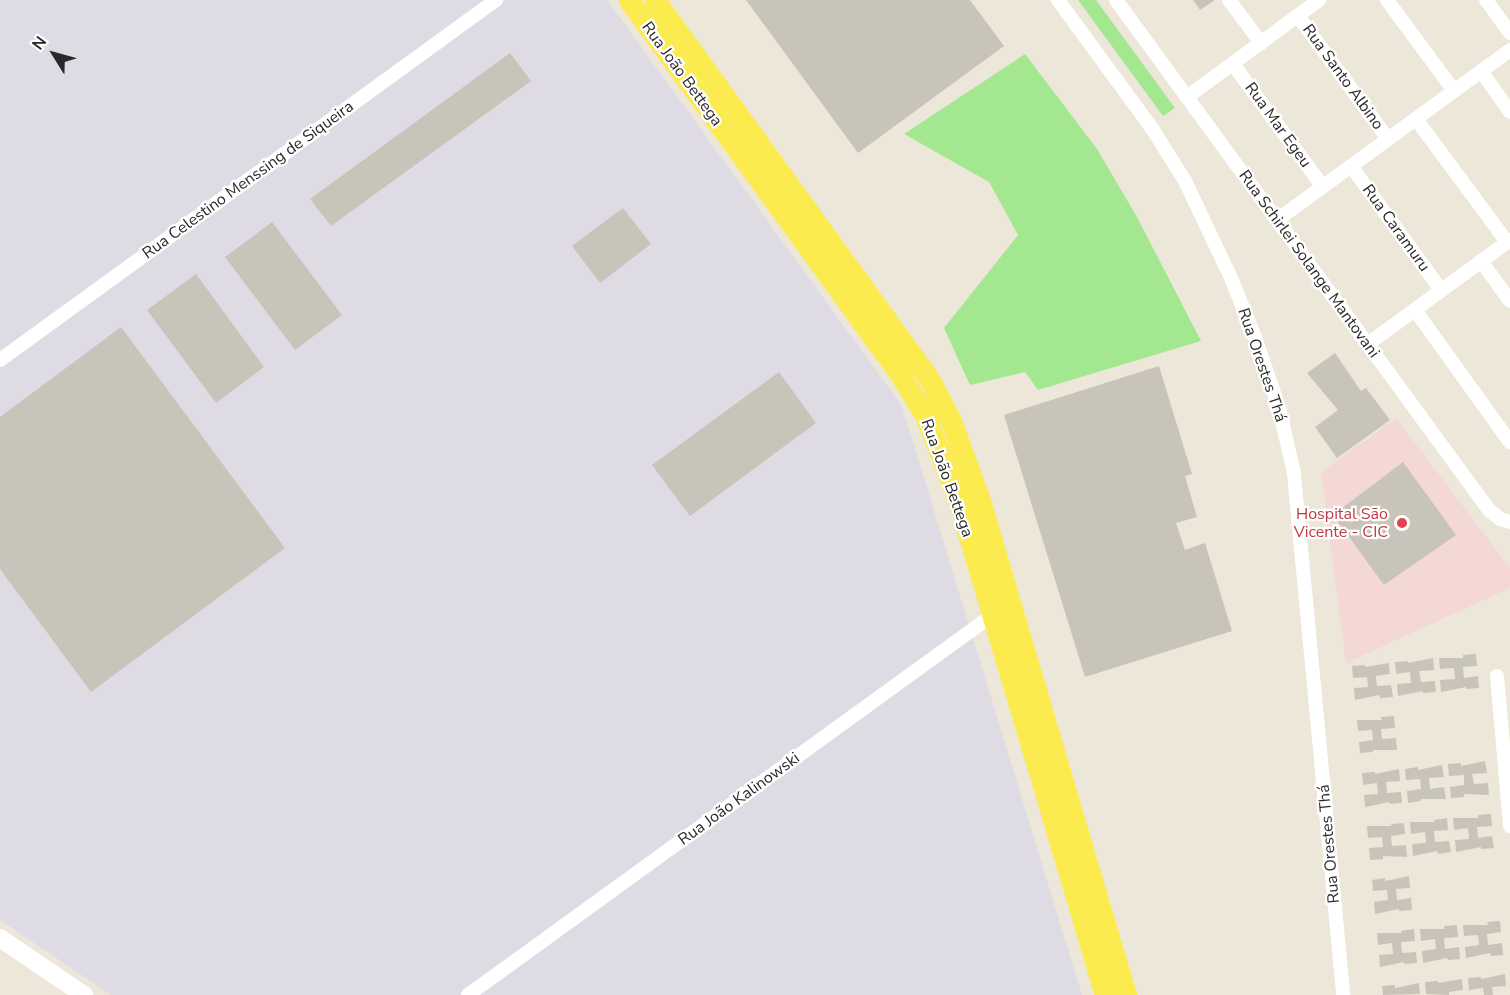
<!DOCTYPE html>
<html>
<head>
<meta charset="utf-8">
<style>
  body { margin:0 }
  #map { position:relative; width:1510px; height:995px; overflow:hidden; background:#ede7d9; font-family:"Nunito Sans",sans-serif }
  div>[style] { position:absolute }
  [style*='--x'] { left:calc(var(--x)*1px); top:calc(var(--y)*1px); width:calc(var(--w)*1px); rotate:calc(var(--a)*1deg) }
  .industrial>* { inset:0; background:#dfdbe4 }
  .medical>* { inset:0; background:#f4d8d5 }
  .green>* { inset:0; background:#a3e891 }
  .building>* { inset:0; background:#c8c4b9 }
  .minor>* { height:14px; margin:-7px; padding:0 7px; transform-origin:7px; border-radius:7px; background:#fff }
  .secondary>* { height:18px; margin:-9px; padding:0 9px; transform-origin:9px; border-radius:9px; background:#fff }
  .primary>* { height:21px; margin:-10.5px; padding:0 10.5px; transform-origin:10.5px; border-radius:10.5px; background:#fceb4f }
  .dots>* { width:16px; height:16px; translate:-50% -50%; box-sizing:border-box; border:3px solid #fff; border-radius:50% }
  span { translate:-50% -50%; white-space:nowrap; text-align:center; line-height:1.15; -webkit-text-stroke:4.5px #fff; paint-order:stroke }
  .street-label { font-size:16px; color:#292929 }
  .health-label { font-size:16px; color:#be3a42 }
  .right { translate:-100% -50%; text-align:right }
  .north { position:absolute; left:24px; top:24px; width:60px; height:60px; -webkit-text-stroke:4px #fff; paint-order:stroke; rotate:307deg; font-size:16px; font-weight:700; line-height:24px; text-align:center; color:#292929 }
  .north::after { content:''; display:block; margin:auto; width:21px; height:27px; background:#292929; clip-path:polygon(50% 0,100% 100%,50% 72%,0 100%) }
</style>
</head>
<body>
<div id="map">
  <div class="industrial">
    <div style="clip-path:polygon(0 0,607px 0,902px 406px,1082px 995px,111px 995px,0 920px)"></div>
  </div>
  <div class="medical">
    <div style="clip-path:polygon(1396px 418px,1510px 568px,1510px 588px,1346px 663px,1321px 472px)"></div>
  </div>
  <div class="green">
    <div style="clip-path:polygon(1078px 0,1096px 0,1175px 108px,1163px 116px)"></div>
    <div style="clip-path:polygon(1025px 54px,1097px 149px,1137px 217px,1201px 341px,1038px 390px,1025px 372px,970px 385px,944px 328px,1018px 235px,989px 182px,904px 134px)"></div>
  </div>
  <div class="building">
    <div style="clip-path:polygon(746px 0,970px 0,1004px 46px,858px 153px)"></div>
    <div style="clip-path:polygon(1193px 0,1215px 0,1200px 10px)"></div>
    <div style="clip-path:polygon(510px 53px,531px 81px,331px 226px,310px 199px)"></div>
    <div style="clip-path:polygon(623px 208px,651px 244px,600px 283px,572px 246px)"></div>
    <div style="clip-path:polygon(272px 222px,342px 315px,295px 350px,225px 257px)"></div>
    <div style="clip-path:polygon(196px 274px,264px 367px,216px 403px,147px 310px)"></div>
    <div style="clip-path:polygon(121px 327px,285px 548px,91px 692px,0 569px,0 417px)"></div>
    <div style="clip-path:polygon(1335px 353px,1361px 391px,1366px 388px,1390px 420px,1337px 458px,1315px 427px,1338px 410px,1307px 373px)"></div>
    <div style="clip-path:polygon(1159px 366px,1192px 474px,1185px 476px,1197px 517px,1176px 523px,1185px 550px,1205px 543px,1232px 631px,1085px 677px,1004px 415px)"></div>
    <div style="clip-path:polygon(779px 372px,816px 423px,690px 516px,652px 465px)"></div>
    <div style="clip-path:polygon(1403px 462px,1456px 535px,1384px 585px,1333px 515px)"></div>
    <div style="clip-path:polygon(1476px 654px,1477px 666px,1463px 667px,1464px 678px,1478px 676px,1479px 688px,1466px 689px,1466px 687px,1441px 692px,1440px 680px,1455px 679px,1454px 668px,1440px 669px,1439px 658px,1463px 658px,1463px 655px)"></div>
    <div style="clip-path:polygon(1433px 658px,1434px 670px,1419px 671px,1421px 682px,1435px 681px,1436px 692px,1423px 693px,1423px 691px,1398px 696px,1397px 684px,1411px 683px,1410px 672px,1396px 674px,1395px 662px,1408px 661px,1408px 663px)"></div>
    <div style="clip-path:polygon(1389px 663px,1390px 674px,1376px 676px,1377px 686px,1391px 685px,1393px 697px,1380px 698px,1379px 695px,1355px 700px,1354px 688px,1368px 687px,1367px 677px,1353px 678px,1352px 666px,1365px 665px,1365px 667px)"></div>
    <div style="clip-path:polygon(1394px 716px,1395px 728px,1381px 729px,1382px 739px,1396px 738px,1397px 750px,1373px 750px,1373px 752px,1360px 753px,1359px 742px,1373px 740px,1372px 730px,1358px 731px,1357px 720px,1382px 720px,1381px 717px)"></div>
    <div style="clip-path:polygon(1485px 761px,1487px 773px,1472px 774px,1474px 784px,1488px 783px,1489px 795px,1464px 794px,1464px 797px,1451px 798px,1450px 787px,1464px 785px,1464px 775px,1449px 776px,1448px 764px,1461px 763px,1461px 766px)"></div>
    <div style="clip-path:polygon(1442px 765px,1444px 777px,1429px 778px,1430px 789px,1444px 787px,1446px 799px,1421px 799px,1421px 801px,1408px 803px,1407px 791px,1421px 789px,1420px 779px,1406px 780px,1405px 769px,1418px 767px,1418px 770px)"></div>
    <div style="clip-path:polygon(1399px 769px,1400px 781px,1386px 782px,1387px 793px,1401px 792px,1402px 803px,1389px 804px,1389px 802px,1365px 807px,1364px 795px,1378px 794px,1377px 783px,1363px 785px,1362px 773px,1375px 772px,1375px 774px)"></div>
    <div style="clip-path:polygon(1491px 814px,1492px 826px,1477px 827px,1478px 838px,1492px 836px,1494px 848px,1481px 849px,1481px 847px,1456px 852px,1455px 840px,1469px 839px,1468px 828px,1454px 830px,1453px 818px,1478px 818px,1478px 815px)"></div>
    <div style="clip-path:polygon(1447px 818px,1448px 830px,1434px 831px,1435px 842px,1449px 841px,1451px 852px,1438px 854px,1437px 851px,1413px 856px,1412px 844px,1426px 843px,1425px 832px,1411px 834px,1410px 822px,1435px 822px,1434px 820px)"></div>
    <div style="clip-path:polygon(1404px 823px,1405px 834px,1391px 836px,1392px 846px,1406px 845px,1407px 857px,1383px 856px,1383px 859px,1370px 860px,1369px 848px,1383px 847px,1382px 837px,1368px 838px,1367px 826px,1392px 826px,1391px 824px)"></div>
    <div style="clip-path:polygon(1409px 876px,1410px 888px,1396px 889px,1397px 900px,1411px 898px,1412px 910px,1399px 911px,1399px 909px,1375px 914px,1374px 902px,1388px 900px,1387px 890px,1373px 891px,1372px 880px,1385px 878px,1385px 881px)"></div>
    <div style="clip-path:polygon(1500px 921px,1501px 932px,1487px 934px,1488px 945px,1502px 943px,1503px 955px,1491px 956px,1490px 953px,1466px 958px,1465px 947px,1479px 945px,1478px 935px,1464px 936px,1463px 925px,1488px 925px,1487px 922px)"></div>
    <div style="clip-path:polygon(1457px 925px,1458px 937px,1444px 938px,1445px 949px,1459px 947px,1460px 959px,1448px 960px,1447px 958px,1423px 963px,1422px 951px,1436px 949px,1435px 939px,1421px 941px,1420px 929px,1445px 929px,1444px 926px)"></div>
    <div style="clip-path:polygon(1414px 929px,1415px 941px,1401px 942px,1402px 953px,1416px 952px,1417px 963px,1404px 964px,1404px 962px,1380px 967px,1379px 955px,1393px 954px,1392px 943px,1378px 945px,1377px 933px,1402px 933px,1401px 931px)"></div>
    <div style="clip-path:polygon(1505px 974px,1506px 986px,1492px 987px,1493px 995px,1484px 995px,1483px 988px,1469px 990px,1468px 978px,1481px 977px,1481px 979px)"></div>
    <div style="clip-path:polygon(1462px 979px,1463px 990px,1449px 992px,1449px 995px,1426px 994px,1425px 982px,1438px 981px,1438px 983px)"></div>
    <div style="clip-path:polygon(1419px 983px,1420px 994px,1383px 995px,1382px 986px,1395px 985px,1395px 988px)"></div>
  </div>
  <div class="minor">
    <div style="--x:1058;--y:0;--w:161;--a:53.8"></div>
    <div style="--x:1153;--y:130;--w:60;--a:57.9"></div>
    <div style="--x:1185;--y:181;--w:107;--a:64.6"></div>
    <div style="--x:1231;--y:278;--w:64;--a:67.9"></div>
    <div style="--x:1255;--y:337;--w:75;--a:71.3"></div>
    <div style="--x:1279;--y:408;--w:67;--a:77"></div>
    <div style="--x:1294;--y:473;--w:33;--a:85"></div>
    <div style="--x:1297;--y:506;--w:491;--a:84.6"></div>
    <div style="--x:1116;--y:0;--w:632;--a:53.82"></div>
    <div style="--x:1489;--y:510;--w:14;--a:39"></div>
    <div style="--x:1500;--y:519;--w:10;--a:17"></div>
    <div style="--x:1229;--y:0;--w:54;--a:53.3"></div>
    <div style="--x:1387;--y:0;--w:113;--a:53.6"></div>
    <div style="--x:1486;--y:0;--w:41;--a:54"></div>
    <div style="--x:1298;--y:16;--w:152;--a:53.8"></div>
    <div style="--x:1233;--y:64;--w:152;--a:53.8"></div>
    <div style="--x:1481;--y:71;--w:50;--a:54.7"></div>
    <div style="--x:1187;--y:97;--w:164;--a:-36.3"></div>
    <div style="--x:1416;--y:119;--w:153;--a:53.5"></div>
    <div style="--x:1351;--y:166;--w:153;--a:54"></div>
    <div style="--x:1277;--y:220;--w:288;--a:-36.1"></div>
    <div style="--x:1481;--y:261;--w:49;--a:54.1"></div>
    <div style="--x:1415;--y:310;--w:163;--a:54.3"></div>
    <div style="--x:1368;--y:344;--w:176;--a:-36.2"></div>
    <div style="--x:0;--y:360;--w:613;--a:-35.97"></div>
    <div style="--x:1497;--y:676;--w:151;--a:85"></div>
    <div style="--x:468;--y:995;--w:654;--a:-35.92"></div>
  </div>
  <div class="secondary">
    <div style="--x:0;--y:938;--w:102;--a:34.2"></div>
  </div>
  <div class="primary">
    <div style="--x:629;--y:0;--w:464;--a:54.1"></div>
    <div style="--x:901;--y:376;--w:46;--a:58.4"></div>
    <div style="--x:925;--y:415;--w:90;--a:68.6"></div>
    <div style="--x:958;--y:499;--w:517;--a:73.49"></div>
    <div style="--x:655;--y:0;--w:469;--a:54.1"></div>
    <div style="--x:930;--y:380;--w:46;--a:62.9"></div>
    <div style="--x:951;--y:421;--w:81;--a:69.8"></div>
    <div style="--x:979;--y:497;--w:519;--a:73.55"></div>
  </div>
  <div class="dots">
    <div style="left:1402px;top:523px;background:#e0444e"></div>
  </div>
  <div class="street-label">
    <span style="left:682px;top:74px;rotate:54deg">Rua João Bettega</span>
    <span style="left:1343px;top:77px;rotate:54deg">Rua Santo Albino</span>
    <span style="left:1278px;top:125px;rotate:54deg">Rua Mar Egeu</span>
    <span style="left:248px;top:180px;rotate:-36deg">Rua Celestino Menssing de Siqueira</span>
    <span style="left:1396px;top:228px;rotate:54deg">Rua Caramuru</span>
    <span style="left:1309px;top:264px;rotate:54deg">Rua Schirlei Solange Mantovani</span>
    <span style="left:1262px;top:365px;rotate:71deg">Rua Orestes Thá</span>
    <span style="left:947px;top:478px;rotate:70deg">Rua João Bettega</span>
    <span style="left:739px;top:799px;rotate:-36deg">Rua João Kalinowski</span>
    <span style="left:1329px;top:844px;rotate:-95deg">Rua Orestes Thá</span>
  </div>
  <div class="health-label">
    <span class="right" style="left:1388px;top:523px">Hospital São<br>Vicente - CIC</span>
  </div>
  <div class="north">N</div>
</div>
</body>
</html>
